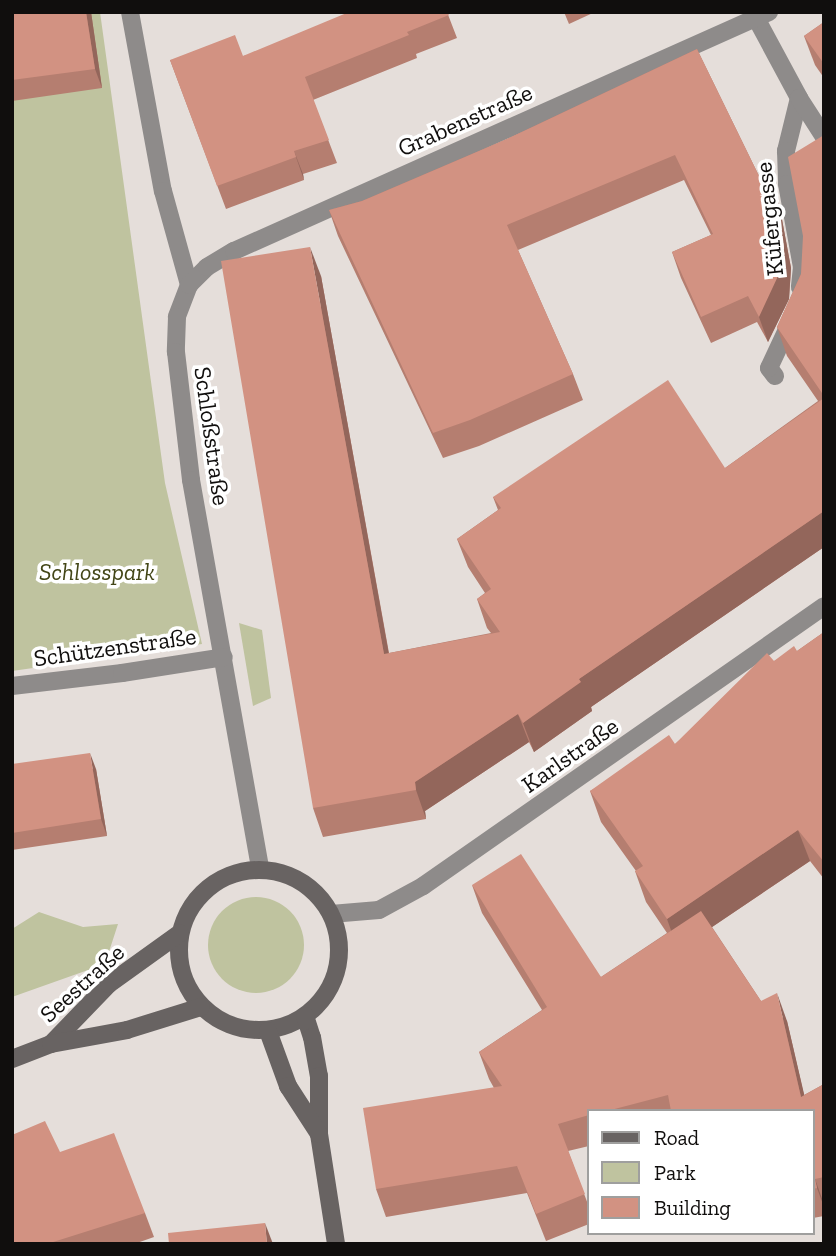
<!DOCTYPE html>
<html>
<head>
<meta charset="utf-8">
<style>
  body { margin:0 }
  #map { position:relative; width:836px; height:1256px; overflow:hidden; background:#e5deda; font-family:"Zilla Slab",serif }
  div>[style] { position:absolute }
  [style*='--x'] { left:calc(var(--x)*1px); top:calc(var(--y)*1px); width:calc(var(--w)*1px); rotate:calc(var(--a)*1deg) }
  .green>* { inset:0; background:#bfc39f }
  .round { border-radius:50% }
  .street>* { height:18px; margin:-9px; padding:0 9px; transform-origin:9px; border-radius:9px; background:#8e8b8a }
  .secondary>* { height:18px; margin:-9px; padding:0 9px; transform-origin:9px; border-radius:9px; background:#686362 }
  .secondary>.ring { margin:-9px; padding:0; box-sizing:content-box; background:none; border:18px solid #686362; border-radius:50% }
  .wall>* { inset:0; background:#b57e70 }
  .shaded-wall>* { inset:0; background:#93665b }
  .building>* { inset:0; background:#d29282 }
  span { translate:-50% -50%; white-space:nowrap; text-align:center; line-height:1.15; -webkit-text-stroke:7px #fff; paint-order:stroke }
  .street-label { font-size:24px; color:#100e0d }
  .park-label { font-size:24px; color:#434617; font-style:italic }
  .frame { position:absolute; inset:0; border:14px solid #100e0d; pointer-events:none }
  .legend { position:absolute; left:587px; top:1109px; width:228px; height:126px; box-sizing:border-box; background:#fff; border:2px solid #9f9f9e; margin:0; padding:9px 12px; list-style:none; font-size:21px; color:#100e0d }
  .legend li { display:flex; align-items:center; gap:14px; height:35px }
  .legend b { width:35px; border:2px solid #9f9f9e }
</style>
</head>
<body>
<div id="map">
  <div class="green">
    <div style="clip-path:polygon(12px 12px,100px 12px,165px 483px,202px 644px,12px 671px)"></div>
    <div style="clip-path:polygon(239px 623px,262px 630px,271px 698px,253px 706px)"></div>
    <div class="round" style="left:208px;top:897px;width:96px;height:96px"></div>
    <div style="clip-path:polygon(39px 912px,83px 927px,118px 924px,105px 964px,12px 997px,12px 929px)"></div>
  </div>
  <div class="street">
    <div style="--x:130;--y:12;--w:182;--a:79.6"></div>
    <div style="--x:163;--y:191;--w:98;--a:74.5"></div>
    <div style="--x:189;--y:285;--w:34;--a:111"></div>
    <div style="--x:177;--y:317;--w:35;--a:92"></div>
    <div style="--x:176;--y:352;--w:129;--a:83.3"></div>
    <div style="--x:191;--y:480;--w:395;--a:79.9"></div>
    <div style="--x:756;--y:18;--w:91;--a:61.7"></div>
    <div style="--x:799;--y:98;--w:55;--a:103.8"></div>
    <div style="--x:786;--y:151;--w:33;--a:88"></div>
    <div style="--x:787;--y:184;--w:84;--a:79.8"></div>
    <div style="--x:802;--y:267;--w:20;--a:96"></div>
    <div style="--x:799;--y:98;--w:46;--a:57.3"></div>
    <div style="--x:189;--y:285;--w:25;--a:-45"></div>
    <div style="--x:207;--y:267;--w:31;--a:-31"></div>
    <div style="--x:234;--y:251;--w:586;--a:-24.07"></div>
    <div style="--x:775;--y:376;--w:10;--a:-127"></div>
    <div style="--x:769;--y:368;--w:52;--a:-64.9"></div>
    <div style="--x:12;--y:686;--w:111;--a:-6.7"></div>
    <div style="--x:122;--y:673;--w:103;--a:-8.9"></div>
    <div style="--x:331;--y:914;--w:48;--a:-4.8"></div>
    <div style="--x:379;--y:910;--w:50;--a:-28.6"></div>
    <div style="--x:423;--y:886;--w:489;--a:-34.9"></div>
  </div>
  <div class="secondary">
    <div class="ring" style="left:179px;top:870px;width:142px;height:142px"></div>
    <div style="--x:305;--y:1016;--w:22;--a:72"></div>
    <div style="--x:312;--y:1037;--w:40;--a:80"></div>
    <div style="--x:319;--y:1076;--w:58;--a:90"></div>
    <div style="--x:319;--y:1134;--w:111;--a:81.2"></div>
    <div style="--x:268;--y:1031;--w:59;--a:70"></div>
    <div style="--x:288;--y:1086;--w:57;--a:57.1"></div>
    <div style="--x:51;--y:1044;--w:83;--a:-46"></div>
    <div style="--x:109;--y:984;--w:87;--a:-35.7"></div>
    <div style="--x:12;--y:1059;--w:42;--a:-21"></div>
    <div style="--x:51;--y:1044;--w:77;--a:-10.4"></div>
    <div style="--x:127;--y:1030;--w:77;--a:-17.3"></div>
  </div>
  <div class="wall">
    <div style="clip-path:polygon(12px 12px,91px 12px,102px 88px,12px 101px)"></div>
    <div style="clip-path:polygon(447px 12px,457px 38px,416px 54px,417px 58px,313px 100px,337px 163px,303px 174px,304px 180px,226px 209px,170px 60px,243px 56px)"></div>
    <div style="clip-path:polygon(564px 12px,595px 12px,569px 24px)"></div>
    <div style="clip-path:polygon(824px 22px,824px 78px,815px 65px,804px 36px)"></div>
    <div style="clip-path:polygon(697px 49px,760px 178px,769px 173px,778px 198px,791px 268px,789px 299px,768px 342px,757px 322px,711px 343px,681px 278px,672px 252px,711px 235px,684px 180px,518px 250px,573px 374px,583px 400px,479px 446px,443px 458px,338px 236px,329px 210px,362px 201px,507px 139px)"></div>
    <div style="clip-path:polygon(824px 135px,824px 547px,591px 707px,592px 711px,534px 752px,529px 742px,425px 811px,426px 819px,323px 837px,313px 808px,321px 276px,389px 653px,491px 633px,487px 628px,477px 599px,485px 593px,468px 567px,457px 539px,498px 510px,493px 497px,725px 468px,818px 401px,787px 356px,777px 327px,801px 274px)"></div>
    <div style="clip-path:polygon(824px 632px,824px 879px,810px 861px,712px 927px,761px 1001px,787px 1021px,804px 1095px,824px 1084px,824px 1216px,813px 1218px,813px 1111px,589px 1111px,589px 1146px,568px 1151px,589px 1207px,589px 1224px,546px 1241px,527px 1193px,386px 1217px,376px 1189px,494px 1088px,489px 1079px,479px 1052px,542px 1010px,482px 913px,472px 885px,601px 977px,667px 933px,646px 902px,635px 871px,636px 871px,601px 822px,590px 791px,675px 744px,774px 661px,797px 651px)"></div>
    <div style="clip-path:polygon(12px 764px,96px 769px,107px 836px,12px 850px)"></div>
    <div style="clip-path:polygon(60px 1152px,145px 1213px,154px 1237px,134px 1244px,12px 1244px)"></div>
  </div>
  <div class="shaded-wall">
    <div style="clip-path:polygon(86px 12px,91px 12px,102px 88px,95px 69px)"></div>
    <div style="clip-path:polygon(294px 151px,303px 174px,304px 180px,296px 157px)"></div>
    <div style="clip-path:polygon(769px 173px,778px 198px,791px 268px,789px 299px,768px 342px,759px 317px)"></div>
    <div style="clip-path:polygon(310px 247px,321px 276px,394px 683px,384px 654px)"></div>
    <div style="clip-path:polygon(824px 511px,824px 547px,591px 707px,592px 711px,534px 752px,523px 723px,579px 679px)"></div>
    <div style="clip-path:polygon(518px 714px,529px 742px,425px 811px,426px 819px,416px 790px,415px 782px)"></div>
    <div style="clip-path:polygon(90px 753px,96px 769px,107px 836px,101px 819px)"></div>
    <div style="clip-path:polygon(798px 830px,810px 861px,678px 950px,667px 919px)"></div>
    <div style="clip-path:polygon(777px 993px,787px 1021px,808px 1111px,801px 1097px)"></div>
    <div style="clip-path:polygon(815px 1179px,824px 1204px,824px 1207px,817px 1188px)"></div>
    <div style="clip-path:polygon(265px 1223px,273px 1244px,267px 1244px)"></div>
  </div>
  <div class="building">
    <div style="clip-path:polygon(12px 12px,86px 12px,95px 69px,12px 80px)"></div>
    <div style="clip-path:polygon(349px 12px,447px 12px,449px 15px,407px 32px,409px 35px,305px 77px,329px 140px,294px 151px,296px 157px,217px 186px,170px 60px,235px 35px,243px 56px)"></div>
    <div style="clip-path:polygon(824px 22px,824px 64px,804px 36px)"></div>
    <div style="clip-path:polygon(697px 49px,760px 178px,769px 173px,781px 242px,779px 274px,759px 317px,748px 296px,701px 317px,672px 252px,713px 234px,675px 155px,507px 225px,573px 374px,470px 420px,433px 433px,329px 210px,362px 201px,507px 139px)"></div>
    <div style="clip-path:polygon(824px 135px,824px 396px,777px 327px,801px 274px,803px 236px,788px 157px)"></div>
    <div style="clip-path:polygon(310px 247px,384px 654px,500px 632px,477px 599px,491px 589px,457px 539px,501px 508px,493px 497px,668px 380px,725px 468px,824px 398px,824px 511px,579px 679px,581px 682px,523px 723px,518px 714px,415px 782px,416px 790px,313px 808px,221px 261px)"></div>
    <div style="clip-path:polygon(824px 632px,824px 862px,798px 830px,667px 919px,635px 871px,643px 866px,590px 791px,669px 735px,675px 744px,767px 653px,774px 661px,794px 646px,797px 651px)"></div>
    <div style="clip-path:polygon(90px 753px,101px 819px,12px 833px,12px 764px)"></div>
    <div style="clip-path:polygon(521px 854px,601px 977px,701px 911px,761px 1001px,777px 993px,801px 1097px,824px 1084px,824px 1177px,815px 1179px,817px 1188px,813px 1189px,813px 1111px,671px 1111px,668px 1095px,607px 1111px,589px 1111px,589px 1115px,558px 1124px,585px 1194px,536px 1214px,517px 1166px,376px 1189px,363px 1108px,502px 1086px,479px 1052px,547px 1007px,472px 885px)"></div>
    <div style="clip-path:polygon(45px 1121px,60px 1152px,114px 1133px,145px 1213px,50px 1243px,51px 1244px,12px 1244px,12px 1135px)"></div>
    <div style="clip-path:polygon(265px 1223px,267px 1244px,169px 1244px,168px 1233px)"></div>
  </div>
  <div class="street-label">
    <span style="left:465px;top:120px;rotate:-24deg">Grabenstraße</span>
    <span style="left:769px;top:219px;rotate:-96deg">Küfergasse</span>
    <span style="left:212px;top:436px;rotate:82deg">Schloßstraße</span>
    <span style="left:115px;top:647px;rotate:-8deg">Schützenstraße</span>
    <span style="left:570px;top:755px;rotate:-35deg">Karlstraße</span>
    <span style="left:82px;top:983px;rotate:-42deg">Seestraße</span>
  </div>
  <div class="park-label">
    <span style="left:97px;top:572px">Schlosspark</span>
  </div>
  <div class="frame"></div>
  <ul class="legend">
  <li><b style="height:9px;background:#686362"></b>Road</li>
  <li><b style="height:19px;background:#bfc39f"></b>Park</li>
  <li><b style="height:19px;background:#d29282"></b>Building</li>
  </ul>
</div>
</body>
</html>
